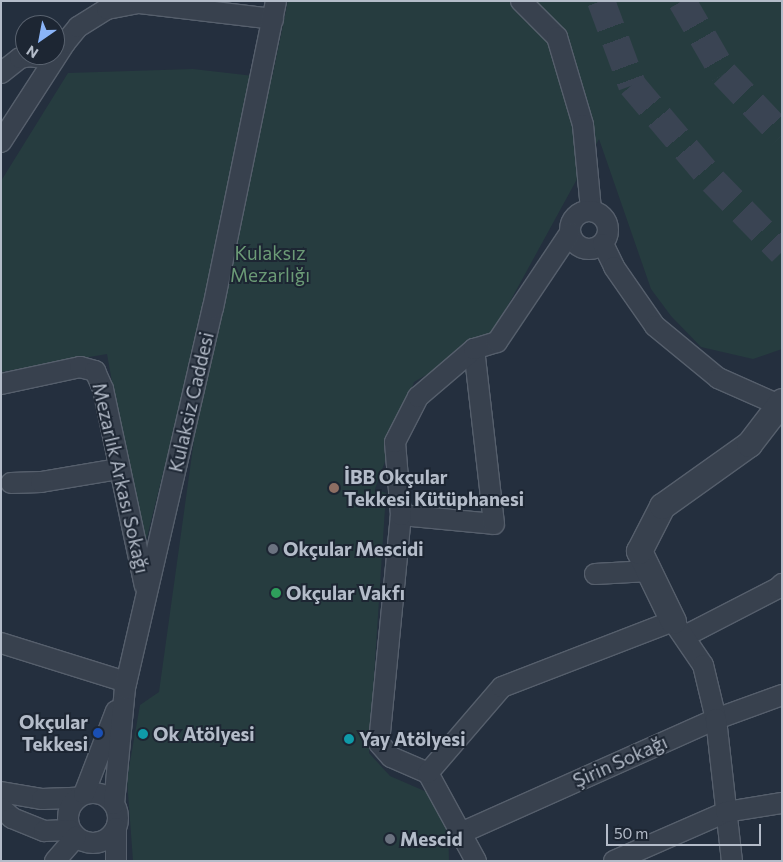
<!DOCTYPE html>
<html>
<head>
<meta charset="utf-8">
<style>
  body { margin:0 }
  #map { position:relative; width:783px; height:862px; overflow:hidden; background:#242f3e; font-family:Commissioner,sans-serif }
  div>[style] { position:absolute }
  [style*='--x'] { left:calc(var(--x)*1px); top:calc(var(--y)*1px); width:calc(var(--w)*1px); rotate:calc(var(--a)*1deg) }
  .green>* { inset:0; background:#263c3f }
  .primary-tunnel>* { height:28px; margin-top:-14px; transform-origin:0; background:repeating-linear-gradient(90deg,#3a4453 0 28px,transparent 0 42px) }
  .roads { filter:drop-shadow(1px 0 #565f6c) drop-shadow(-1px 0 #565f6c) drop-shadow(0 1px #565f6c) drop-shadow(0 -1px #565f6c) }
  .minor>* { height:20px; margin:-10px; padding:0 10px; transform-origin:10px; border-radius:10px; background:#38414e }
  .minor>.ring { margin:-10px; padding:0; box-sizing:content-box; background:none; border:20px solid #38414e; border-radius:50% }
  .tertiary>* { height:25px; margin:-12.5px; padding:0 12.5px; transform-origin:12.5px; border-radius:12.5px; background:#38414e }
  .dots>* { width:14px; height:14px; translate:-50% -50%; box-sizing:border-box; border:2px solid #1d2633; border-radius:50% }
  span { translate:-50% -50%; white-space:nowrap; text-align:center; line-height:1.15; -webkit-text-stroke:4px #1d2633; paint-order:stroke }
  .park-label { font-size:19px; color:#6b9a76 }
  .street-label { font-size:19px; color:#b4bcc9 }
  .poi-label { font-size:19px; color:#b4bcc9; font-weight:700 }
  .left { translate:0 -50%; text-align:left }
  .right { translate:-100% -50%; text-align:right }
  .frame { position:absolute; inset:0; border:2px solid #b4bcc9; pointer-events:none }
  .north { position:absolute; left:15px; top:15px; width:50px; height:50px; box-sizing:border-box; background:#1d2633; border:1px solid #59626f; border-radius:50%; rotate:213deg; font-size:14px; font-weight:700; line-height:20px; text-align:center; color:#b4bcc9 }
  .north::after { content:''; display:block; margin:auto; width:18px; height:22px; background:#8ab4f8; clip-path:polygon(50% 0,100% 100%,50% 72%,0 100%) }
  .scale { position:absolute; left:606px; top:824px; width:155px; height:22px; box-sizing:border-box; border:2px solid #b4bcc9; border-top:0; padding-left:6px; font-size:15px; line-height:18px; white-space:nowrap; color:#b4bcc9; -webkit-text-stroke:4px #1d2633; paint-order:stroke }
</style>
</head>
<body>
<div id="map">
  <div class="green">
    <div style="clip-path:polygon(288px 1px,782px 1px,782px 349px,753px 359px,701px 347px,671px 316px,651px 289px,599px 139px,490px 338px,414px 382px,375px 489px,386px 493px,369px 753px,390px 776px,429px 793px,448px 824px,449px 861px,133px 861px,127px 779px,140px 705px,159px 692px,194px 440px,173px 433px,143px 553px,107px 354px,1px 372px,1px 181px,68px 73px,193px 69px,272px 78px)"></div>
  </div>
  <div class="primary-tunnel">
    <div style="--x:601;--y:1;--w:90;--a:69.7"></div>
    <div style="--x:632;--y:85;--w:126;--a:49.8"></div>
    <div style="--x:713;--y:181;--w:99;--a:45.8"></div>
    <div style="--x:682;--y:1;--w:84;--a:60.1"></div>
    <div style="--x:724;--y:74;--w:84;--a:46.4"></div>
  </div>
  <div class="roads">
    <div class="minor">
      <div style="--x:521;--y:1;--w:51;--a:45"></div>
      <div style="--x:557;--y:37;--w:92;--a:73.5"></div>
      <div style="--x:583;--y:125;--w:85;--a:84.6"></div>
      <div style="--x:1;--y:73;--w:24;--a:-38"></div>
      <div style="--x:20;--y:58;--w:10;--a:-11"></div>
      <div style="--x:30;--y:56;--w:24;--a:9"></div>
      <div style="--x:1;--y:142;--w:118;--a:-57.1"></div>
      <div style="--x:65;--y:43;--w:21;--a:-51"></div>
      <div style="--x:78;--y:27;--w:34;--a:-32"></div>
      <div style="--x:107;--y:9;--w:33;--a:-11"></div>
      <div style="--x:139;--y:3;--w:135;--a:6.8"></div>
      <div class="ring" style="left:570px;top:211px;width:18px;height:18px"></div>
      <div style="--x:603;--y:244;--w:25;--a:64"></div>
      <div style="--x:614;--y:267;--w:72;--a:55.2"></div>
      <div style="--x:655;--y:326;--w:82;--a:39.5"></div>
      <div style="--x:718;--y:378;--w:67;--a:23.9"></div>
      <div style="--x:1;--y:384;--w:81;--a:-12.1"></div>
      <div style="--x:80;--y:367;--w:16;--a:15"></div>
      <div style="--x:95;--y:371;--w:20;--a:66"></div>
      <div style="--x:103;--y:389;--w:201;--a:78"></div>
      <div style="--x:11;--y:483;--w:30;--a:-2"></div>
      <div style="--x:41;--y:482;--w:79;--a:-9.5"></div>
      <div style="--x:401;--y:515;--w:93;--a:5.5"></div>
      <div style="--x:494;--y:524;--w:176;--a:-96.5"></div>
      <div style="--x:595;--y:574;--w:54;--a:-3.2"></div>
      <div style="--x:685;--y:636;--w:105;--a:-27.3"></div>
      <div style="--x:778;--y:588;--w:6;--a:-45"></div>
      <div style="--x:1;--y:643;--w:131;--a:17.3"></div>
      <div style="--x:428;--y:773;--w:40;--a:-156.6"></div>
      <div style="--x:391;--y:757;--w:18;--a:-131"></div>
      <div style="--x:379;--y:743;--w:229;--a:-84.5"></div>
      <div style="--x:401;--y:515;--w:73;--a:-94.7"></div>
      <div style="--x:395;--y:442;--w:51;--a:-62.9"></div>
      <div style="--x:418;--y:397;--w:74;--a:-40.6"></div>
      <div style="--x:474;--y:349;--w:24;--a:-17"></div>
      <div style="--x:497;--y:342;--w:131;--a:-56.2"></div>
      <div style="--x:1;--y:792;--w:42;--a:9.7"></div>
      <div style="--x:42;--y:799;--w:34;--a:-2"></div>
      <div class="ring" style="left:68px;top:793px;width:30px;height:30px"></div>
      <div style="--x:84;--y:794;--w:89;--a:-68.9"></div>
      <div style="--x:114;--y:804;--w:117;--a:-84.6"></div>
      <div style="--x:125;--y:688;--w:390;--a:-77"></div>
      <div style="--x:213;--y:308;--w:313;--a:-78.4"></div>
      <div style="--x:1;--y:808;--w:15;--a:42"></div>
      <div style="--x:12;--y:818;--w:35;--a:22"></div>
      <div style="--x:44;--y:831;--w:26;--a:-2"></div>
      <div style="--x:116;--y:828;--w:33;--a:90"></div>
      <div style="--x:461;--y:833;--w:279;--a:-24.1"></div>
      <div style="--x:716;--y:719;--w:70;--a:-20"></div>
      <div style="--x:55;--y:861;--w:32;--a:-49"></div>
      <div style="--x:476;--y:861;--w:100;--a:-118.6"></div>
      <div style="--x:428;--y:773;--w:113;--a:-49.3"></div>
      <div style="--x:502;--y:687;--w:183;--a:-21.1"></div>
      <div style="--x:673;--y:621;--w:53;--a:55.7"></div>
      <div style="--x:703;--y:665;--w:56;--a:76.5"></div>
      <div style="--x:716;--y:719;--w:143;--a:83.6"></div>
      <div style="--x:614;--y:861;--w:122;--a:-23.6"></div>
      <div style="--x:726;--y:812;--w:57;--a:-9.1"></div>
    </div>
    <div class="tertiary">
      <div style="--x:673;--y:621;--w:78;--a:-115.9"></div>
      <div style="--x:639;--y:551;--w:51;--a:-62.9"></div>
      <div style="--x:662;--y:506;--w:107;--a:-35.5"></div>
      <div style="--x:749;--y:444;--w:54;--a:-52.5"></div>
    </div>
  </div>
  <div class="dots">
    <div style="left:334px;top:488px;background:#8d6e63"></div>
    <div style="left:273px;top:549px;background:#6b7280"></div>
    <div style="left:276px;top:593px;background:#2e9e5b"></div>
    <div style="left:98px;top:733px;background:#1a4fb4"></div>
    <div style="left:143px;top:734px;background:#0f9aa8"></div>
    <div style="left:349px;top:739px;background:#0f9aa8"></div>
    <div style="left:390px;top:839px;background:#6b7280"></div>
  </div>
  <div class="park-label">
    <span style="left:270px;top:264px">Kulaksız<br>Mezarlığı</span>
  </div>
  <div class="street-label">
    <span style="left:191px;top:402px;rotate:-77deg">Kulaksiz Caddesi</span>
    <span style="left:121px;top:478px;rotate:77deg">Mezarlık Arkası Sokağı</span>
    <span style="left:620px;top:761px;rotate:-24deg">Şirin Sokağı</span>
  </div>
  <div class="poi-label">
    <span class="left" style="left:344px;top:488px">İBB Okçular<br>Tekkesi Kütüphanesi</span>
    <span class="left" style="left:283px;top:549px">Okçular Mescidi</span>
    <span class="left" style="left:286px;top:593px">Okçular Vakfı</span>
    <span class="right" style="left:88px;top:733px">Okçular<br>Tekkesi</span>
    <span class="left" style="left:153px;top:734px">Ok Atölyesi</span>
    <span class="left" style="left:359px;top:739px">Yay Atölyesi</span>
    <span class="left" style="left:400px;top:839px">Mescid</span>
  </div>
  <div class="frame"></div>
  <div class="north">N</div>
  <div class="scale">50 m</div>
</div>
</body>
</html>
